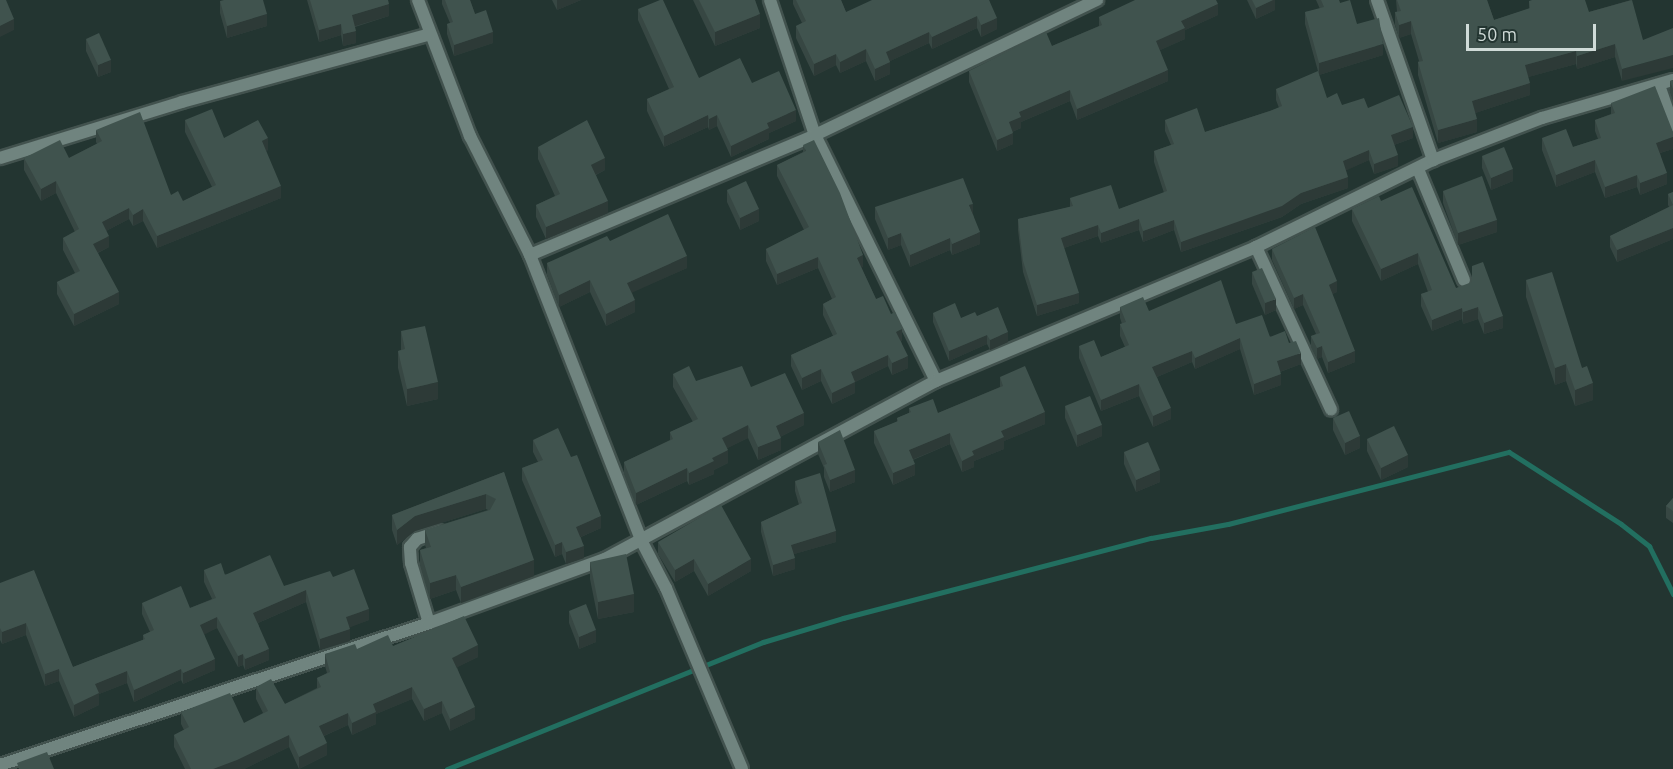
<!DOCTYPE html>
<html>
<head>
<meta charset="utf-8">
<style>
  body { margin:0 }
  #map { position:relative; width:1673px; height:769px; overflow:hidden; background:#233531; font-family:Ubuntu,sans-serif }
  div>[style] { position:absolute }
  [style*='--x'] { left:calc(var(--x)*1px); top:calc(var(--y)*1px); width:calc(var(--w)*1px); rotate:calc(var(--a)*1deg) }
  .stream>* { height:5px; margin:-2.5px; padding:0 2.5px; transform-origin:2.5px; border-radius:2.5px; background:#226f60 }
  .roads { filter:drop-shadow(2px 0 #42524e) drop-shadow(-2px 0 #42524e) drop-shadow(0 2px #42524e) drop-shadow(0 -2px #42524e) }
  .minor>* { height:12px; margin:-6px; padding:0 6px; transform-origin:6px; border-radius:6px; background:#70847f }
  .wall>* { inset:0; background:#374743 }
  .shaded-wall>* { inset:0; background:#2d3a37 }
  .building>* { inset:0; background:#40534e }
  span { translate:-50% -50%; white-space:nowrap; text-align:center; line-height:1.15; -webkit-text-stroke:4.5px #233531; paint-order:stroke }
  .scale { position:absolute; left:1466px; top:24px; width:130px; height:27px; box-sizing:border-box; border:3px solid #d0dbd8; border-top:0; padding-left:8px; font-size:18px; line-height:21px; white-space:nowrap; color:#d0dbd8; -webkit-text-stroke:4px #233531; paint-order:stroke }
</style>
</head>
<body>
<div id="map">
  <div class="stream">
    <div style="--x:447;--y:769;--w:341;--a:-21.9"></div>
    <div style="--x:763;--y:642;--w:84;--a:-16.7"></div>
    <div style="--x:843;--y:618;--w:318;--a:-14.6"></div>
    <div style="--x:1151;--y:538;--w:78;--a:-10.3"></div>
    <div style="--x:1228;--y:524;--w:290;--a:-14.4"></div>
    <div style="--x:1509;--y:452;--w:133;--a:32.7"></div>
    <div style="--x:1621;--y:524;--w:36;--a:38"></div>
    <div style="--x:1649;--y:546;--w:54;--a:63.4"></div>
  </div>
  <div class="roads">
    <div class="minor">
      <div style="--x:418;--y:0;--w:146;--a:69.1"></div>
      <div style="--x:470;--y:136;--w:133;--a:63.2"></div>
      <div style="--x:530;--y:255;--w:306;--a:68.7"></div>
      <div style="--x:641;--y:540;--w:54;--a:62.5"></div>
      <div style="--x:666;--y:588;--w:196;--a:67.2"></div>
      <div style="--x:770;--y:0;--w:142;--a:71.6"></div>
      <div style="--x:815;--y:135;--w:274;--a:63.8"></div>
      <div style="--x:1377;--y:0;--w:170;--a:70.7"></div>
      <div style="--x:1659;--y:85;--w:43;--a:71.1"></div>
      <div style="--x:0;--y:158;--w:190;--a:-17.1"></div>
      <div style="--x:182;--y:102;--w:257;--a:-15.3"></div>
      <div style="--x:1418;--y:169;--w:120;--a:67.5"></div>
      <div style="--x:1256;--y:247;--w:179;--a:65.2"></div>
      <div style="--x:530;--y:255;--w:309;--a:-22.8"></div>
      <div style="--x:815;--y:135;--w:313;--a:-25.6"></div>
      <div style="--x:429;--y:623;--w:63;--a:-106.7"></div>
      <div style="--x:411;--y:563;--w:16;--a:-94"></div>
      <div style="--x:410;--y:547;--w:11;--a:-49"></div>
      <div style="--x:417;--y:539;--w:25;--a:-18"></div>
      <div style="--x:0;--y:765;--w:452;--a:-18.3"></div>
      <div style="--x:429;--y:623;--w:187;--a:-20"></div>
      <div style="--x:605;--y:559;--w:376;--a:-28.3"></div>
      <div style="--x:936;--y:381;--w:347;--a:-22.7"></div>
      <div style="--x:1256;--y:247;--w:197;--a:-26.2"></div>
      <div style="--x:1433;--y:160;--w:117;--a:-21.1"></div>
      <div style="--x:1542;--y:118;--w:136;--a:-16.2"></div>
    </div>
  </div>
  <div class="wall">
    <div style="clip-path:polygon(307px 0,388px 0,389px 16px,355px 27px,356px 43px,343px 46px,341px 35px,319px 42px)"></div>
    <div style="clip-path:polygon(442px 0,470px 0,475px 14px,493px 43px,454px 56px,447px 34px,447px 24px,450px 23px,442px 4px)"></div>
    <div style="clip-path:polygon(552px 0,581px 0,557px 10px)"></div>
    <div style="clip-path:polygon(693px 0,755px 0,760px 28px,715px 46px)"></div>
    <div style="clip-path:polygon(793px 0,841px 0,846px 12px,989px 0,997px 29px,981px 37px,977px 28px,932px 49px,929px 43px,890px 61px,890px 74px,875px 81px,866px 61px,840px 73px,836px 65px,814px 76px,796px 38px,796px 26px,802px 23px,793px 4px)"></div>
    <div style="clip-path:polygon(1247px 0,1275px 0,1275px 10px,1256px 19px)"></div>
    <div style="clip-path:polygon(1316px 0,1339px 0,1340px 3px,1357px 24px,1383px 55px,1319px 75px,1305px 24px,1305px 12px,1320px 9px)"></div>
    <div style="clip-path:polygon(1396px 0,1487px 0,1494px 20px,1529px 9px,1529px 1px,1589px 12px,1631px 0,1622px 81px,1615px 57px,1577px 69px,1576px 64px,1528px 77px,1530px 95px,1475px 113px,1477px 132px,1438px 143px,1418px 75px,1418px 62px,1419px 61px,1411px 34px,1399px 38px,1395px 25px,1395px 12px,1397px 12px)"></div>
    <div style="clip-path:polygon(220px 1px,267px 26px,227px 38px,220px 13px)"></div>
    <div style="clip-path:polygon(638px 9px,699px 78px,752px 83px,796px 121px,769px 133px,769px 139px,731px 157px,717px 126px,709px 130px,708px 127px,664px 147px,647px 111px,647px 99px,669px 89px,638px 20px)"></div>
    <div style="clip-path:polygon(1218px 15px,1185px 30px,1185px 39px,1160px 50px,1168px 81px,1077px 120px,1070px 101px,1021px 122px,1021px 128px,1012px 132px,1013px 144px,997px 151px,969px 82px,969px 71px,1052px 46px,1099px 26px,1099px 17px)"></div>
    <div style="clip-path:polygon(86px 39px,111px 72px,98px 77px,86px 51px)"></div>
    <div style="clip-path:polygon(1673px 80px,1673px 101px,1670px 92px,1670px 81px)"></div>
    <div style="clip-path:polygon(1276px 89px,1327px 98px,1342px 105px,1368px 108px,1413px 138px,1394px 145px,1398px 166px,1374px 174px,1369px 160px,1346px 170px,1348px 188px,1301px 204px,1282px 217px,1181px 252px,1174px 230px,1143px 242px,1139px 230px,1101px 243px,1098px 236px,1064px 248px,1079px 303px,1037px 316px,1023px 272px,1018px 230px,1018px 219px,1070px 207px,1070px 198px,1119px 209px,1164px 193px,1154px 162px,1154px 151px,1171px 145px,1165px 131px,1165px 120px,1205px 132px,1279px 108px,1276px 100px)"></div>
    <div style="clip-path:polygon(1611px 103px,1673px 149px,1660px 153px,1667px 184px,1640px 195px,1637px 187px,1605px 198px,1595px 172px,1556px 187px,1542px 150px,1542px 138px,1573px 147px,1598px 139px,1595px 131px,1595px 120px,1611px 114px)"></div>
    <div style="clip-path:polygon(185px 120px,224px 138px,268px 150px,266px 151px,281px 198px,157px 248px,143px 221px,133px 226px,129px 219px,106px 231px,109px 247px,98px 253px,119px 304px,74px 326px,57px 294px,57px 282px,75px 273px,63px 250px,63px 238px,75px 232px,56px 193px,41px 201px,24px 170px,24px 158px,69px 158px,97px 144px,96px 142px,96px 130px,171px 195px,183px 201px,212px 187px,185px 132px)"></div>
    <div style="clip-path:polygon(803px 145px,863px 267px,861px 267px,876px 299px,902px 340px,901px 341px,908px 368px,892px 375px,888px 366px,855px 382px,855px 393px,832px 404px,821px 381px,802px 390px,791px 366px,791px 355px,833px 336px,823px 315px,823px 304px,832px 299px,818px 268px,777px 285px,766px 261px,766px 249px,804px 230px,777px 176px,777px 165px,803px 152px)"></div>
    <div style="clip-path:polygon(538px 147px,605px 170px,596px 175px,608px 213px,546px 239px,536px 217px,536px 205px,555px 196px,538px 159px)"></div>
    <div style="clip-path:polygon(1482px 156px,1513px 181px,1491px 190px,1482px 168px)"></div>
    <div style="clip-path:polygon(727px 190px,759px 221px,740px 230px,727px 202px)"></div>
    <div style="clip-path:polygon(1443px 191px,1497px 232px,1458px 245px,1443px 203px)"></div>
    <div style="clip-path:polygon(1673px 192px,1673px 239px,1617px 262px,1610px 247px,1610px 236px,1669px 207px,1668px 205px,1668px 194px)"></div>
    <div style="clip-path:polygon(1381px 201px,1456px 288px,1503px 328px,1484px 334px,1478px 319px,1463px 324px,1462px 319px,1432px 331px,1421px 306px,1421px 294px,1428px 292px,1418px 264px,1381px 281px,1352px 221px,1352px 209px)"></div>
    <div style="clip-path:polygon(875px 207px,973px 214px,980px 244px,952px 255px,950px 250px,910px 267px,901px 245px,888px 250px,875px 219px)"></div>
    <div style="clip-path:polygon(610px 241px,687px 268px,632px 292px,635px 312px,606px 326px,590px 292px,559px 307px,547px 275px,547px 263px)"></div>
    <div style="clip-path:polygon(1272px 249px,1337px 292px,1332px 294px,1355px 362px,1328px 373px,1322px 357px,1317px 359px,1311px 347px,1311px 336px,1316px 334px,1303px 305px,1294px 309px,1272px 260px)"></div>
    <div style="clip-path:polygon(1252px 272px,1276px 310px,1265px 315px,1252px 284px)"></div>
    <div style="clip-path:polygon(1526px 280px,1582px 368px,1593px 400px,1575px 406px,1566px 381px,1555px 385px,1526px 297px)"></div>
    <div style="clip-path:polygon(1120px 307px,1236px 324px,1289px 343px,1301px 364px,1280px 372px,1281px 385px,1254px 395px,1240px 349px,1195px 369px,1192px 362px,1157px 377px,1171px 419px,1153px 427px,1139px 396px,1101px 411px,1079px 358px,1079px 346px,1101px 357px,1125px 347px,1120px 336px,1120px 324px,1122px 324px,1120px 318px)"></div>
    <div style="clip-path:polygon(933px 313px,961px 318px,977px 316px,1008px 342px,990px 350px,987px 344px,949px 361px,933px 322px)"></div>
    <div style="clip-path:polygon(401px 331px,438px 399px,407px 406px,398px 368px,398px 351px,401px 350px)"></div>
    <div style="clip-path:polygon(673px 374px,696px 381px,751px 387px,804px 425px,780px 437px,781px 450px,758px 460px,748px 438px,727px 448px,728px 463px,714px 470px,714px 474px,689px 485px,687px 481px,636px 505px,624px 474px,624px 462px,670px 440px,670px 432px,693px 422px,673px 387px)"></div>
    <div style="clip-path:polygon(1000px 377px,1045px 424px,1004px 441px,1004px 449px,974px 461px,974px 467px,962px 472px,950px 444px,913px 460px,915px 475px,893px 485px,874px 443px,874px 431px,897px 422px,897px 418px,909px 413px,909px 408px,938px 413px,1000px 387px)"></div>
    <div style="clip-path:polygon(1065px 406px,1102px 436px,1077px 447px,1065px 418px)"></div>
    <div style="clip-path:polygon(1333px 418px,1360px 448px,1345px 455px,1333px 430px)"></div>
    <div style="clip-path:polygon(1367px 439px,1408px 467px,1381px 480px,1367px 451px)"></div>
    <div style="clip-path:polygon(533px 440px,601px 528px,581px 537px,584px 558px,566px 564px,562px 554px,555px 557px,522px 480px,522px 468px,538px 462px,533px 452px)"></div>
    <div style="clip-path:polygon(818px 442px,855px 482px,830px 492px,824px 477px,824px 468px,818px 454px)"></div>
    <div style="clip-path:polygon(1124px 452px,1160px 482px,1136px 492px,1124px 464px)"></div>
    <div style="clip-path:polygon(504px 472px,534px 576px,461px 603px,456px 590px,430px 599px,420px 565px,420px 550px,426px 548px,425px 545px,425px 530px,488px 510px,486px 509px,415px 531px,397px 545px,392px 530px,392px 515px)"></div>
    <div style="clip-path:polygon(795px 481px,836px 542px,794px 554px,795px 569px,773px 576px,761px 532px,761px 522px,799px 505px,795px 491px)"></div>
    <div style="clip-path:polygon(1673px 498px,1673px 523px,1666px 518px,1666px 506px)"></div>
    <div style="clip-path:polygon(658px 542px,751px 571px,708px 596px,694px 571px,675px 582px,658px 554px)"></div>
    <div style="clip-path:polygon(590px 562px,634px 612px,598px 619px,590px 579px)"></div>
    <div style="clip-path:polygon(204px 570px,284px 586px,333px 577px,369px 620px,349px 627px,350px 641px,320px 650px,306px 602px,258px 623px,269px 660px,245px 670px,243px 665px,238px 667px,217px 628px,204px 634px,215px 670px,183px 684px,181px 680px,134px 702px,127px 683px,99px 694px,99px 705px,74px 717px,59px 681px,45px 686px,26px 635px,2px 644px,0 640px,0 583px,73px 667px,143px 640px,143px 635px,150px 632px,142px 614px,142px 603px,190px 608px,212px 599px,204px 582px)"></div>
    <div style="clip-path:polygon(569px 611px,596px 642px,579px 649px,569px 623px)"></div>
    <div style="clip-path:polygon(393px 646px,478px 657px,457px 667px,475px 719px,450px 731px,442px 713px,424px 721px,412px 699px,376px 714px,376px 724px,352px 735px,348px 725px,324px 736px,327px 755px,299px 769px,289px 747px,244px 769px,185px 769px,174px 747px,174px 735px,184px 730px,181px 724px,181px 712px,244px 723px,263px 713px,256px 699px,256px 687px,285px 704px,317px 688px,317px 678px,327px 673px,325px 666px,325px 654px,357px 649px)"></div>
  </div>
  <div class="shaded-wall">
    <div style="clip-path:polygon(557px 0,581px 0,557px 10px)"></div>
    <div style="clip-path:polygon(1273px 0,1275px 0,1275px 10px,1256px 19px,1256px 8px)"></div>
    <div style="clip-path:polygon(389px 4px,389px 16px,352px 27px,352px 15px)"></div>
    <div style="clip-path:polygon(1218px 4px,1218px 15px,1185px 30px,1185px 39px,1156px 52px,1156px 41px,1181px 21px)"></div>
    <div style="clip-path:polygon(267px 14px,267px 26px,227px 38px,227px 26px)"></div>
    <div style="clip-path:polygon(760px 14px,760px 28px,715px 46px,715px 32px)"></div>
    <div style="clip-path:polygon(977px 16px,977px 28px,932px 49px,932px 37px)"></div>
    <div style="clip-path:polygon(997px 18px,997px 29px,981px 37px,981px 25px)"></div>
    <div style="clip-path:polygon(14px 19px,14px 30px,0 37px,0 26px)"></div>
    <div style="clip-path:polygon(1411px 21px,1411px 34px,1399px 38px,1399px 25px)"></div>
    <div style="clip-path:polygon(341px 24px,341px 35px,319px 42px,319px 30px)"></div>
    <div style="clip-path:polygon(356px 31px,356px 43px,343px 46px,343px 34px)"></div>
    <div style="clip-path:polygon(493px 32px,493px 43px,454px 56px,454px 45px)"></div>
    <div style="clip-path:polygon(929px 32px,929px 43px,886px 63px,886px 52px)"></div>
    <div style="clip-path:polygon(1383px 44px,1383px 55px,1319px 75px,1319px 63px)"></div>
    <div style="clip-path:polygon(1615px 44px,1615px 57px,1577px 69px,1577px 56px)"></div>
    <div style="clip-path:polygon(866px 49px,866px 61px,840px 73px,840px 62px)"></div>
    <div style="clip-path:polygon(1576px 51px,1576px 64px,1525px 78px,1525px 65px)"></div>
    <div style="clip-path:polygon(836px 54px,836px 65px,814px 76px,814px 64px)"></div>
    <div style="clip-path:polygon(1673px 55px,1673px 68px,1622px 81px,1622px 69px)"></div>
    <div style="clip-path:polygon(111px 60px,111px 72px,98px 77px,98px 65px)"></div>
    <div style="clip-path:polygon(890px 62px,890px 74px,875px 81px,875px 69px)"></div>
    <div style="clip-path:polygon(1168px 70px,1168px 81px,1077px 120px,1077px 109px)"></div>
    <div style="clip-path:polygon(1530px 83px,1530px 95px,1472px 114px,1472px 101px)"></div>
    <div style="clip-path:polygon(1070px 90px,1070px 101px,1021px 122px,1021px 128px,1009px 133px,1009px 122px,1019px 112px)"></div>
    <div style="clip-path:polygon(796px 110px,796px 121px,769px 133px,769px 139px,731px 157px,731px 146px,767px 123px)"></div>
    <div style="clip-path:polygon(708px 115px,708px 127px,664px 147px,664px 136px)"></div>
    <div style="clip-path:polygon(717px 115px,717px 126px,709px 130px,709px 119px)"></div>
    <div style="clip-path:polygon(1477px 119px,1477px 132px,1438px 143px,1438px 130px)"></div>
    <div style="clip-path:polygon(1413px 127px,1413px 138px,1391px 146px,1391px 135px)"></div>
    <div style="clip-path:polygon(1013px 133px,1013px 144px,997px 151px,997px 140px)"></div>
    <div style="clip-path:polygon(1673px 137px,1673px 149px,1656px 154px,1656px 143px)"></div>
    <div style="clip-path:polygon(268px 138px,268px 150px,262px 153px,262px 141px)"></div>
    <div style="clip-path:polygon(1369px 150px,1369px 160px,1343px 172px,1343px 161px)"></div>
    <div style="clip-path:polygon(1398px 155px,1398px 166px,1374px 174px,1374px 164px)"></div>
    <div style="clip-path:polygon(605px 158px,605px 170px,591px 177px,591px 165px)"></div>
    <div style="clip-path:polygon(1595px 160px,1595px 172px,1556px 187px,1556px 175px)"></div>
    <div style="clip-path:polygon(1513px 169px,1513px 181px,1491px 190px,1491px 178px)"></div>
    <div style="clip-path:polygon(1667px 173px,1667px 184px,1640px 195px,1640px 183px)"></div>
    <div style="clip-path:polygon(1637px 175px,1637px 187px,1605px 198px,1605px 187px)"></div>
    <div style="clip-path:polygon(1348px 177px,1348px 188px,1301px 204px,1282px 217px,1181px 252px,1181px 242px,1301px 193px)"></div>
    <div style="clip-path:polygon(56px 181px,56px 193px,41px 201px,41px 189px)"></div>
    <div style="clip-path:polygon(281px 186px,281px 198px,157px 248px,157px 236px)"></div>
    <div style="clip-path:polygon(608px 201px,608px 213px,546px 239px,546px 227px)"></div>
    <div style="clip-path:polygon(973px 204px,973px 216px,969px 205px)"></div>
    <div style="clip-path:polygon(129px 208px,129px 219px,102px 233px,102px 222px)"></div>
    <div style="clip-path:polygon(143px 209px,143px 221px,133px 226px,133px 215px)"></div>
    <div style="clip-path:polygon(759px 209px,759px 221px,740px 230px,740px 218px)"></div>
    <div style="clip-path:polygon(1139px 219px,1139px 230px,1101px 243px,1101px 233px)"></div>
    <div style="clip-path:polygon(1174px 220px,1174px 230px,1143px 242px,1143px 231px)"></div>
    <div style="clip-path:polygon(1497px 220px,1497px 232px,1458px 245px,1458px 233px)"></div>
    <div style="clip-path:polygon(1098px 225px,1098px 236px,1061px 249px,1061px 238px)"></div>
    <div style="clip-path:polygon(1673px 228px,1673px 239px,1617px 262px,1617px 250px)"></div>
    <div style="clip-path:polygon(980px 232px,980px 244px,952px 255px,952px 244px)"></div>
    <div style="clip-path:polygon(901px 233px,901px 245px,888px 250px,888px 238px)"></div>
    <div style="clip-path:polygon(109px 236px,109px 247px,93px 255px,93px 244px)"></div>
    <div style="clip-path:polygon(950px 238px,950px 250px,910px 267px,910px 255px)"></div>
    <div style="clip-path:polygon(1418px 253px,1418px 264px,1381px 281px,1381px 269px)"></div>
    <div style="clip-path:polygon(863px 255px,863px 267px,857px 270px,857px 258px)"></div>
    <div style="clip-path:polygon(687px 256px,687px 268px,627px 295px,627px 283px)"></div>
    <div style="clip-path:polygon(818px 257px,818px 268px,777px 285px,777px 274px)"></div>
    <div style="clip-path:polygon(590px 280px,590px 292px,559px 307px,559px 295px)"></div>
    <div style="clip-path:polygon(1337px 281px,1337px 292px,1329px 296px,1329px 285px)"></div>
    <div style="clip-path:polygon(119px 292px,119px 304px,74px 326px,74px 314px)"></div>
    <div style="clip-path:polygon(1079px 293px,1079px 303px,1037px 316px,1037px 305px)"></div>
    <div style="clip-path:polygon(1303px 294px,1303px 305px,1294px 309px,1294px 298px)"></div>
    <div style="clip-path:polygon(1276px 299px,1276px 310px,1265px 315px,1265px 303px)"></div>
    <div style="clip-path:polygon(635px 300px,635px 312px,606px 326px,606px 314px)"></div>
    <div style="clip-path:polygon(1478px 307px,1478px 319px,1463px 324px,1463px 312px)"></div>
    <div style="clip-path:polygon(1462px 308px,1462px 319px,1432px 331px,1432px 320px)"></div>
    <div style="clip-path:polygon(1503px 316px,1503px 328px,1484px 334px,1484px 323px)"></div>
    <div style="clip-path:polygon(902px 329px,902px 340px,896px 343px,896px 332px)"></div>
    <div style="clip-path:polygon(1008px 332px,1008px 342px,990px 350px,990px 340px)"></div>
    <div style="clip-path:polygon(987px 335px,987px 344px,949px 361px,949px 351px)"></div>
    <div style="clip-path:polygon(1240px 338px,1240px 349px,1195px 369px,1195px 358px)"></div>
    <div style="clip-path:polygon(1322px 346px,1322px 357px,1317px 359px,1317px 348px)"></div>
    <div style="clip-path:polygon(1192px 351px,1192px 362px,1152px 379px,1152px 367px)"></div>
    <div style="clip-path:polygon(1355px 351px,1355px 362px,1328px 373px,1328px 362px)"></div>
    <div style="clip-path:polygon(1301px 353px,1301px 364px,1277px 373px,1277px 361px)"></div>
    <div style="clip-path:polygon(888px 355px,888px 366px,855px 382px,855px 393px,832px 404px,832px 393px,851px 372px)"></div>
    <div style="clip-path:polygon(908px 356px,908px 368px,892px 375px,892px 363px)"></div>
    <div style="clip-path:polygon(1566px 364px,1566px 381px,1555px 385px,1555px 368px)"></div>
    <div style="clip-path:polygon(821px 369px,821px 381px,802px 390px,802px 378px)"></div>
    <div style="clip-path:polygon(1281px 374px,1281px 385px,1254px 395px,1254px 384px)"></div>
    <div style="clip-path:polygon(438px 382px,438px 399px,407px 406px,407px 389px)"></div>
    <div style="clip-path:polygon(1593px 383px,1593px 400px,1575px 406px,1575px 390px)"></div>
    <div style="clip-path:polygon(1139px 384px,1139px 396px,1101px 411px,1101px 400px)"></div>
    <div style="clip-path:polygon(1171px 408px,1171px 419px,1153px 427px,1153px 416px)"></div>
    <div style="clip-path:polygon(1045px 412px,1045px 424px,1004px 441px,1004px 449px,974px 461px,974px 467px,962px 472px,962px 461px,972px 451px,1001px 431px)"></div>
    <div style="clip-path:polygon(804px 413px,804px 425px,776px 439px,776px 426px)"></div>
    <div style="clip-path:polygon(748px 425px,748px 438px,722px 451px,722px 438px)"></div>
    <div style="clip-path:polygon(1102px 425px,1102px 436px,1077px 447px,1077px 435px)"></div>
    <div style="clip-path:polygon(950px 433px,950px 444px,909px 461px,909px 450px)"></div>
    <div style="clip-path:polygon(1360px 436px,1360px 448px,1345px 455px,1345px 443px)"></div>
    <div style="clip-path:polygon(781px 438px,781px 450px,758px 460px,758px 447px)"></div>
    <div style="clip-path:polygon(728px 450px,728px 463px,714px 470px,714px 474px,689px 485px,689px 473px,712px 458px)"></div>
    <div style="clip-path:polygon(1408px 455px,1408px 467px,1381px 480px,1381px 468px)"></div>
    <div style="clip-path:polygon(915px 464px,915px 475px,893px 485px,893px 473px)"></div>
    <div style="clip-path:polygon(687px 468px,687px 481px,636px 505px,636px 493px)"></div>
    <div style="clip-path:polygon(855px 470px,855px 482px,830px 492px,830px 480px)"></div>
    <div style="clip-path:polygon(1160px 470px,1160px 482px,1136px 492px,1136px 480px)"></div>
    <div style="clip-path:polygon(486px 494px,486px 509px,415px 531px,397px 545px,397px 530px,415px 516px)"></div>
    <div style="clip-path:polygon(601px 516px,601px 528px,576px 539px,576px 527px)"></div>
    <div style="clip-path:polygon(836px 531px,836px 542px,791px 555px,791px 545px)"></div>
    <div style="clip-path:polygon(562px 542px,562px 554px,555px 557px,555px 545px)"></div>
    <div style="clip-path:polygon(584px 546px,584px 558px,566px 564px,566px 552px)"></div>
    <div style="clip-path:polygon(795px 558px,795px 569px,773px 576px,773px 565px)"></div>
    <div style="clip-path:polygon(694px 559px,694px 571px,675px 582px,675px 570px)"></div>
    <div style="clip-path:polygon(751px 559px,751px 571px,708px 596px,708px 584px)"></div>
    <div style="clip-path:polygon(534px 560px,534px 576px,461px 603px,461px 587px)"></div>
    <div style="clip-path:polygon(456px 575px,456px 590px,430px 599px,430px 583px)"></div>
    <div style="clip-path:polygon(306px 590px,306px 602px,253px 625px,253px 613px)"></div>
    <div style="clip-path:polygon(634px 594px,634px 612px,598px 619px,598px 602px)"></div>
    <div style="clip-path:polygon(369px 609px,369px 620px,346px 629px,346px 617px)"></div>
    <div style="clip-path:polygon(217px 617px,217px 628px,200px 637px,200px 625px)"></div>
    <div style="clip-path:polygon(26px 623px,26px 635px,2px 644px,2px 632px)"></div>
    <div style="clip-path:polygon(350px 629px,350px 641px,320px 650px,320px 639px)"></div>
    <div style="clip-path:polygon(596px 630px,596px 642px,579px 649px,579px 637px)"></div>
    <div style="clip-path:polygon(478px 645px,478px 657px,452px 670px,452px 658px)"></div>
    <div style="clip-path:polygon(269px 649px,269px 660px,245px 670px,245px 659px)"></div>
    <div style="clip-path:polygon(243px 654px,243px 665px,238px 667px,238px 656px)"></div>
    <div style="clip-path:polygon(215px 659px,215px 670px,183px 684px,183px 673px)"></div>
    <div style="clip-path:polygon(59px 669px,59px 681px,45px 686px,45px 674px)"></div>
    <div style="clip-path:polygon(181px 669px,181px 680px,134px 702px,134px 690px)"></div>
    <div style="clip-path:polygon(127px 671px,127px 683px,99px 694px,99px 705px,74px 717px,74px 705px,95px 684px)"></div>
    <div style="clip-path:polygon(412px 687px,412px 699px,376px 714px,376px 724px,352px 735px,352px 723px,373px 704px)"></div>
    <div style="clip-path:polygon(442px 701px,442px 713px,424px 721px,424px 709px)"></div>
    <div style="clip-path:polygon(475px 707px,475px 719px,450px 731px,450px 719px)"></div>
    <div style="clip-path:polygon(348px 713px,348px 725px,319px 738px,319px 726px)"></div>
    <div style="clip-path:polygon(289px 735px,289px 747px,244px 769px,213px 769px)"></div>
    <div style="clip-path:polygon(327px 743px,327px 755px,299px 769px,299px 757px)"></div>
  </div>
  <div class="building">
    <div style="clip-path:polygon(0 0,6px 0,14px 19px,0 26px)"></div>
    <div style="clip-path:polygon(224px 0,263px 0,267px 14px,227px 26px,220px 1px)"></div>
    <div style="clip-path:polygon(310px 0,388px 0,389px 4px,352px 15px,356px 31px,343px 34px,341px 24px,319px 30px)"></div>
    <div style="clip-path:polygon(445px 0,470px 0,475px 14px,486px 10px,493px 32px,454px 45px,447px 24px,453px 22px)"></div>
    <div style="clip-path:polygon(660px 0,663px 0,699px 78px,740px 58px,752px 83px,779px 71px,796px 110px,767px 123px,769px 128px,731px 146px,717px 115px,709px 119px,708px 115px,664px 136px,647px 99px,674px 87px,638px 9px)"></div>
    <div style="clip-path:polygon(699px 0,755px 0,760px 14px,715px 32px)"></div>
    <div style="clip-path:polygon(796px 0,841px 0,846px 12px,872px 0,989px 0,997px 18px,981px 25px,977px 16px,932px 37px,929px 32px,886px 52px,890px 62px,875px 69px,866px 49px,840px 62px,836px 54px,814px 64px,796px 26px,806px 21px)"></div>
    <div style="clip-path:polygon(1135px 0,1216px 0,1218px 4px,1181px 21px,1185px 28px,1156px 41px,1168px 70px,1077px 109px,1070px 90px,1019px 112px,1021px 117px,1009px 122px,1013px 133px,997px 140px,969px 71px,1046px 32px,1052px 46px,1102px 25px,1099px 17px)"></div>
    <div style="clip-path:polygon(1252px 0,1273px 0,1256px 8px)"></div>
    <div style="clip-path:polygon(1321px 0,1339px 0,1340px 3px,1350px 0,1357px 24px,1379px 18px,1383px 44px,1319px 63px,1305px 12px,1324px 7px)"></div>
    <div style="clip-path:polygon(1397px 0,1487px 0,1494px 20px,1530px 8px,1529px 1px,1532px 0,1585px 0,1589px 12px,1632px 0,1643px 40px,1673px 28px,1673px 55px,1622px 69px,1615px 44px,1577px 56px,1576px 51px,1525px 65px,1530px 83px,1472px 101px,1477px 119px,1438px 130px,1418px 62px,1423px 61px,1411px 21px,1399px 25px,1395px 12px,1401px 11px)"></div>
    <div style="clip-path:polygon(99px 33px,111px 60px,98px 65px,86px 39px)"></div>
    <div style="clip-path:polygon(1318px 71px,1327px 98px,1337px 93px,1342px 105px,1364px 98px,1368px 108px,1399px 95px,1413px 127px,1391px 135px,1398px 155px,1374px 164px,1369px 150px,1343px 161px,1348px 177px,1301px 193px,1282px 206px,1181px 242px,1174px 220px,1143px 231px,1139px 219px,1101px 233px,1098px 225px,1061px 238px,1079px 293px,1037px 305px,1023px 261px,1018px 219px,1073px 206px,1070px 198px,1111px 185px,1119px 209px,1167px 191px,1154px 151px,1174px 144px,1165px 120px,1197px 108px,1205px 132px,1270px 111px,1282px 106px,1276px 89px)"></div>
    <div style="clip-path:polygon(1673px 80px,1673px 89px,1670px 81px)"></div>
    <div style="clip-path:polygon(1655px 86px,1673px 132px,1673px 137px,1656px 143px,1667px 173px,1640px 183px,1637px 175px,1605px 187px,1595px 160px,1556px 175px,1542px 138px,1566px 129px,1573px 147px,1601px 138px,1595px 120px,1615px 113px,1611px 103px)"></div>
    <div style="clip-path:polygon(212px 109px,224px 138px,258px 120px,268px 138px,262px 141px,281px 186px,157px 236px,143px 209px,133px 215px,129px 208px,102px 222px,109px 236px,93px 244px,119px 292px,74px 314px,57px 282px,80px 271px,63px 238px,79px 229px,56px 181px,41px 189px,24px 158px,60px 140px,69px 158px,102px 141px,96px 130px,140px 112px,171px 195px,178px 191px,183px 201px,216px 185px,185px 120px)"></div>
    <div style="clip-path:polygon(587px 120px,605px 158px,591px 165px,608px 201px,546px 227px,536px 205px,560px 194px,538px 147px)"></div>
    <div style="clip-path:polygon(814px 140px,840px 193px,863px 255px,857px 258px,876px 299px,883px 296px,891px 314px,895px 312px,902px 329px,896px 332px,908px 356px,892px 363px,888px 355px,851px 372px,855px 382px,832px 393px,821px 369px,802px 378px,791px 355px,837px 334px,823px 304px,836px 297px,818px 257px,777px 274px,766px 249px,809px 227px,777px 165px,806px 151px,803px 145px)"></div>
    <div style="clip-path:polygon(1504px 147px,1513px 169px,1491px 178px,1482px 156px)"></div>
    <div style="clip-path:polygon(1482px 176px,1497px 220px,1458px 233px,1443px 191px)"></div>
    <div style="clip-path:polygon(963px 178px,973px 204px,969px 205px,980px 232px,952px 244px,950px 238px,910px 255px,901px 233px,888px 238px,875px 207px)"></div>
    <div style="clip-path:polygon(746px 181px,759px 209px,740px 218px,727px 190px)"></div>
    <div style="clip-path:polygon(1412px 187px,1456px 288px,1472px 282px,1472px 266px,1483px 262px,1503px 316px,1484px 323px,1478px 307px,1463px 312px,1462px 308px,1432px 320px,1421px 294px,1432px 290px,1418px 253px,1381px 269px,1352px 209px,1379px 196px,1381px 201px)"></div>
    <div style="clip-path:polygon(1673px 192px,1673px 228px,1617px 250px,1610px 236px,1673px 205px,1668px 194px)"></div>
    <div style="clip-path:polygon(668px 214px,687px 256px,627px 283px,635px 300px,606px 314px,590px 280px,559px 295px,547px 263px,607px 236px,610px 241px)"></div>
    <div style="clip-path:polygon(1315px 227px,1337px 281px,1329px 285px,1355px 351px,1328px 362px,1322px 346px,1317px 348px,1311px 336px,1320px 333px,1303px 294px,1294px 298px,1272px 249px)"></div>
    <div style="clip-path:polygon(1262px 268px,1276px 299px,1265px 303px,1252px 272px)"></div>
    <div style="clip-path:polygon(1552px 272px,1582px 368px,1587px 366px,1593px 383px,1575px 390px,1566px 364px,1555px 368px,1526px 280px)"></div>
    <div style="clip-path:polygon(1221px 280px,1236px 324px,1262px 315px,1270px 337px,1285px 331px,1289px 343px,1296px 341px,1301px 353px,1277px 361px,1281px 374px,1254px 384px,1240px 338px,1195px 358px,1192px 351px,1152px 367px,1171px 408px,1153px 416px,1139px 384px,1101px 400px,1079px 346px,1094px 340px,1101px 357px,1129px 345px,1120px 324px,1126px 322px,1120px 307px,1143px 297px,1149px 311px)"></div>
    <div style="clip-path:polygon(955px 303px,961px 318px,975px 312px,977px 316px,998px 307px,1008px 332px,990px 340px,987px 335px,949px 351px,933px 313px)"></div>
    <div style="clip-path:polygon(425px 326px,438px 382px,407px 389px,398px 351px,405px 349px,401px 331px)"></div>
    <div style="clip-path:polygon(689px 366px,696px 381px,742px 366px,751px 387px,785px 373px,804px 413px,776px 426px,781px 438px,758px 447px,748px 425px,722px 438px,728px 450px,712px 458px,714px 461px,689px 473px,687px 468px,636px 493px,624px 462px,673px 439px,670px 432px,698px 419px,673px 374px)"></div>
    <div style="clip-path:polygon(1025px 366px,1045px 412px,1001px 431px,1004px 437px,972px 451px,974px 455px,962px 461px,950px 433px,909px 450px,915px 464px,893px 473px,874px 431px,898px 421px,897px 418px,911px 412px,909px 408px,933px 399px,938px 413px,1003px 386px,1000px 377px)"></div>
    <div style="clip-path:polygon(1090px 396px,1102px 425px,1077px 435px,1065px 406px)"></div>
    <div style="clip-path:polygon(1349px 411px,1360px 436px,1345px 443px,1333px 418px)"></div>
    <div style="clip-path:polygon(1394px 426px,1408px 455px,1381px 468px,1367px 439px)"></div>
    <div style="clip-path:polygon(558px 428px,571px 457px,577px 455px,601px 516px,576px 527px,584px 546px,566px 552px,562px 542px,555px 545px,522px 468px,543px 460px,533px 440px)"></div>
    <div style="clip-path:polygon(840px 430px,855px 470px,830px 480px,824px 465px,827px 464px,818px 442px)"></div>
    <div style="clip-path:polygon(1148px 442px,1160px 470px,1136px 480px,1124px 452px)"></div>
    <div style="clip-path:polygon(504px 472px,534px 560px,461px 587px,456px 575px,430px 583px,420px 550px,431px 547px,425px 530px,490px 510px,496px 499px,486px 494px,415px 516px,397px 530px,392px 515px)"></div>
    <div style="clip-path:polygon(820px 473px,836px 531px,791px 545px,795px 558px,773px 565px,761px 522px,802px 503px,795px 481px)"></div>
    <div style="clip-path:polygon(1673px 498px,1673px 511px,1666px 506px)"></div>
    <div style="clip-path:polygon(721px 505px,751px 559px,708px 584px,694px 559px,675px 570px,658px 542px)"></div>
    <div style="clip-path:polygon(626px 554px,634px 594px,598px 602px,590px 562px)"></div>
    <div style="clip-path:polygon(270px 555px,284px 586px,330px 571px,333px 577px,354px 569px,369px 609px,346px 617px,350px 629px,320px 639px,306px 590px,253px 613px,269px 649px,245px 659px,243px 654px,238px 656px,217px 617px,200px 625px,215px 659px,183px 673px,181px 669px,134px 690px,127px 671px,95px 684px,99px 693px,74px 705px,59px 669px,45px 674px,26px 623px,2px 632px,0 628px,0 583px,34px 570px,73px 667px,145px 639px,143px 635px,154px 630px,142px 603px,181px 586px,190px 608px,216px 598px,204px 570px,221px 563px,225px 575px)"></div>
    <div style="clip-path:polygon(586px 604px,596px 630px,579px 637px,569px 611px)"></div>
    <div style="clip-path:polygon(464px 616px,478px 645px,452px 658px,475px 707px,450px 719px,442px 701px,424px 709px,412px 687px,373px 704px,376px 712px,352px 723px,348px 713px,319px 726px,327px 743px,299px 757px,289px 735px,237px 760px,213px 769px,191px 769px,174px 735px,189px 727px,181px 712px,230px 693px,244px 723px,268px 711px,256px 687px,271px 679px,285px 704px,321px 687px,317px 678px,330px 672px,325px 654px,355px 644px,357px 649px,388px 635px,393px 646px)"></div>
    <div style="clip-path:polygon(47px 752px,54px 769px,19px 769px,17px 763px)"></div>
  </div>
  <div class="scale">50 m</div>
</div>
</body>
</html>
